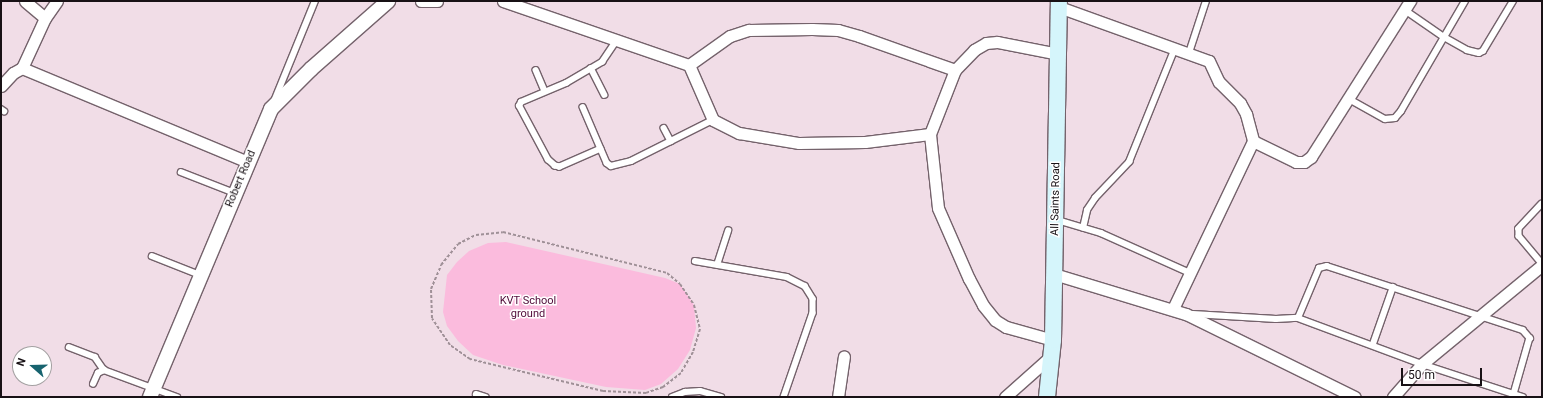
<!DOCTYPE html>
<html>
<head>
<meta charset="utf-8">
<style>
  body { margin:0 }
  #map { position:relative; width:1543px; height:398px; overflow:hidden; background:#f1dde7; font-family:Roboto,sans-serif }
  div>[style] { position:absolute }
  [style*='--x'] { left:calc(var(--x)*1px); top:calc(var(--y)*1px); width:calc(var(--w)*1px); rotate:calc(var(--a)*1deg) }
  .green>* { inset:0; background:#fbbbdd }
  .path>* { height:2px; margin-top:-1px; transform-origin:0; background:repeating-linear-gradient(90deg,#9f9097 0 3px,transparent 0 5px) }
  .roads { filter:drop-shadow(1px 0 #74626b) drop-shadow(-1px 0 #74626b) drop-shadow(0 1px #74626b) drop-shadow(0 -1px #74626b) }
  .service>* { height:5.5px; margin:-2.75px; padding:0 2.75px; transform-origin:2.75px; border-radius:2.75px; background:#fff }
  .minor>* { height:11px; margin:-5.5px; padding:0 5.5px; transform-origin:5.5px; border-radius:5.5px; background:#fff }
  .tertiary>* { height:14px; margin:-7px; padding:0 7px; transform-origin:7px; border-radius:7px; background:#fff }
  .secondary>* { height:16px; margin:-8px; padding:0 8px; transform-origin:8px; border-radius:8px; background:#d5f5fb }
  span { translate:-50% -50%; white-space:nowrap; text-align:center; line-height:1.15; -webkit-text-stroke:3px #fff; paint-order:stroke }
  .street-label { font-size:11px; color:#181115 }
  .park-label { font-size:11px; color:#4f0837 }
  .frame { position:absolute; inset:0; border:2px solid #181115; pointer-events:none }
  .north { position:absolute; left:12px; top:346px; width:40px; height:40px; box-sizing:border-box; background:#fff; border:1px solid #a3a0a1; border-radius:50%; rotate:290deg; font-size:11px; font-weight:700; line-height:16px; text-align:center; color:#181115 }
  .north::after { content:''; display:block; margin:auto; width:14px; height:18px; background:#17636f; clip-path:polygon(50% 0,100% 100%,50% 72%,0 100%) }
  .scale { position:absolute; left:1401px; top:368px; width:81px; height:18px; box-sizing:border-box; border:2px solid #181115; border-top:0; padding-left:5px; font-size:12px; line-height:14px; white-space:nowrap; color:#181115; -webkit-text-stroke:3px #fff; paint-order:stroke }
</style>
</head>
<body>
<div id="map">
  <div class="green">
    <div style="clip-path:polygon(506px 242px,665px 278px,680px 284px,694px 305px,696px 328px,690px 350px,678px 369px,661px 384px,645px 390px,606px 387px,503px 365px,473px 355px,458px 341px,447px 326px,443px 312px,447px 275px,457px 262px,469px 251px,488px 243px)"></div>
  </div>
  <div class="path">
    <div style="--x:503;--y:232;--w:169;--a:14"></div>
    <div style="--x:667;--y:273;--w:17;--a:40"></div>
    <div style="--x:680;--y:284;--w:25;--a:56"></div>
    <div style="--x:694;--y:305;--w:25;--a:76"></div>
    <div style="--x:700;--y:329;--w:24;--a:107"></div>
    <div style="--x:693;--y:352;--w:24;--a:120"></div>
    <div style="--x:681;--y:373;--w:23;--a:142"></div>
    <div style="--x:663;--y:387;--w:18;--a:161"></div>
    <div style="--x:646;--y:393;--w:43;--a:-177.3"></div>
    <div style="--x:603;--y:391;--w:137;--a:-166.5"></div>
    <div style="--x:470;--y:359;--w:24;--a:-145"></div>
    <div style="--x:450;--y:345;--w:32;--a:-124"></div>
    <div style="--x:432;--y:318;--w:29;--a:-92"></div>
    <div style="--x:431;--y:289;--w:26;--a:-67"></div>
    <div style="--x:441;--y:265;--w:27;--a:-51"></div>
    <div style="--x:458;--y:244;--w:20;--a:-27"></div>
    <div style="--x:476;--y:235;--w:27;--a:-6"></div>
  </div>
  <div class="roads">
    <div class="service">
      <div style="--x:1405;--y:10;--w:47;--a:34.7"></div>
      <div style="--x:1444;--y:37;--w:26;--a:29"></div>
      <div style="--x:1467;--y:50;--w:12;--a:14"></div>
      <div style="--x:1479;--y:53;--w:4;--a:-27"></div>
      <div style="--x:1483;--y:51;--w:58;--a:-59"></div>
      <div style="--x:1189;--y:53;--w:55;--a:-71.9"></div>
      <div style="--x:591;--y:68;--w:30;--a:63"></div>
      <div style="--x:536;--y:70;--w:23;--a:67"></div>
      <div style="--x:275;--y:99;--w:106;--a:-67.8"></div>
      <div style="--x:1349;--y:99;--w:41;--a:29.1"></div>
      <div style="--x:1385;--y:119;--w:10;--a:-6"></div>
      <div style="--x:1395;--y:118;--w:9;--a:-49"></div>
      <div style="--x:1401;--y:111;--w:127;--a:-59.8"></div>
      <div style="--x:583;--y:107;--w:61;--a:66.8"></div>
      <div style="--x:607;--y:163;--w:5;--a:37"></div>
      <div style="--x:611;--y:166;--w:21;--a:-14"></div>
      <div style="--x:631;--y:161;--w:92;--a:-26.6"></div>
      <div style="--x:1;--y:109;--w:4;--a:34"></div>
      <div style="--x:664;--y:128;--w:15;--a:62"></div>
      <div style="--x:601;--y:149;--w:45;--a:156.3"></div>
      <div style="--x:560;--y:167;--w:5;--a:-169"></div>
      <div style="--x:555;--y:166;--w:9;--a:-139"></div>
      <div style="--x:548;--y:160;--w:61;--a:-118.2"></div>
      <div style="--x:519;--y:106;--w:4;--a:-63"></div>
      <div style="--x:521;--y:102;--w:49;--a:-22.9"></div>
      <div style="--x:566;--y:83;--w:42;--a:-30.3"></div>
      <div style="--x:602;--y:62;--w:25;--a:-56"></div>
      <div style="--x:181;--y:172;--w:58;--a:21.3"></div>
      <div style="--x:1542;--y:204;--w:34;--a:133"></div>
      <div style="--x:1519;--y:229;--w:7;--a:90"></div>
      <div style="--x:1519;--y:236;--w:35;--a:50"></div>
      <div style="--x:1057;--y:220;--w:46;--a:16.5"></div>
      <div style="--x:1101;--y:233;--w:98;--a:24.2"></div>
      <div style="--x:1083;--y:228;--w:18;--a:-77"></div>
      <div style="--x:1087;--y:210;--w:14;--a:-56"></div>
      <div style="--x:1095;--y:198;--w:50;--a:-46.6"></div>
      <div style="--x:1129;--y:162;--w:123;--a:-68"></div>
      <div style="--x:152;--y:256;--w:52;--a:21.6"></div>
      <div style="--x:695;--y:261;--w:93;--a:9.9"></div>
      <div style="--x:787;--y:277;--w:20;--a:27"></div>
      <div style="--x:805;--y:286;--w:15;--a:58"></div>
      <div style="--x:813;--y:299;--w:14;--a:90"></div>
      <div style="--x:813;--y:313;--w:89;--a:109"></div>
      <div style="--x:717;--y:265;--w:36;--a:-72"></div>
      <div style="--x:1193;--y:314;--w:83;--a:3.4"></div>
      <div style="--x:1276;--y:319;--w:22;--a:-3"></div>
      <div style="--x:1298;--y:318;--w:132;--a:20.4"></div>
      <div style="--x:1422;--y:364;--w:106;--a:18.1"></div>
      <div style="--x:1298;--y:318;--w:54;--a:-67.2"></div>
      <div style="--x:1319;--y:268;--w:8;--a:-14"></div>
      <div style="--x:1327;--y:266;--w:206;--a:18.1"></div>
      <div style="--x:1523;--y:330;--w:11;--a:49"></div>
      <div style="--x:1530;--y:338;--w:58;--a:105.9"></div>
      <div style="--x:1373;--y:344;--w:60;--a:-70.7"></div>
      <div style="--x:69;--y:347;--w:28;--a:21"></div>
      <div style="--x:95;--y:357;--w:16;--a:55"></div>
      <div style="--x:93;--y:384;--w:12;--a:-66"></div>
      <div style="--x:98;--y:373;--w:7;--a:-27"></div>
      <div style="--x:104;--y:370;--w:78;--a:20.3"></div>
      <div style="--x:476;--y:394;--w:10;--a:17"></div>
      <div style="--x:672;--y:397;--w:14;--a:-21"></div>
      <div style="--x:685;--y:392;--w:15;--a:-4"></div>
      <div style="--x:700;--y:391;--w:22;--a:16"></div>
    </div>
    <div class="minor">
      <div style="--x:421;--y:1;--w:16;--a:0"></div>
      <div style="--x:503;--y:1;--w:197;--a:19"></div>
      <div style="--x:689;--y:65;--w:50;--a:-35.3"></div>
      <div style="--x:730;--y:36;--w:20;--a:-18"></div>
      <div style="--x:749;--y:30;--w:63;--a:-0.9"></div>
      <div style="--x:812;--y:29;--w:26;--a:2"></div>
      <div style="--x:838;--y:30;--w:22;--a:16"></div>
      <div style="--x:859;--y:36;--w:102;--a:19.5"></div>
      <div style="--x:1059;--y:7;--w:159;--a:19.8"></div>
      <div style="--x:1209;--y:61;--w:23;--a:65"></div>
      <div style="--x:1219;--y:82;--w:30;--a:45"></div>
      <div style="--x:1240;--y:103;--w:13;--a:61"></div>
      <div style="--x:1246;--y:114;--w:28;--a:75"></div>
      <div style="--x:1253;--y:141;--w:186;--a:115.5"></div>
      <div style="--x:45;--y:18;--w:21;--a:-55"></div>
      <div style="--x:689;--y:65;--w:60;--a:66.4"></div>
      <div style="--x:713;--y:120;--w:29;--a:27"></div>
      <div style="--x:739;--y:133;--w:61;--a:9.5"></div>
      <div style="--x:799;--y:143;--w:66;--a:-0.9"></div>
      <div style="--x:865;--y:142;--w:65;--a:-7"></div>
      <div style="--x:22;--y:68;--w:55;--a:-65.3"></div>
      <div style="--x:45;--y:18;--w:26;--a:-140"></div>
      <div style="--x:1;--y:86;--w:18;--a:-47"></div>
      <div style="--x:13;--y:73;--w:10;--a:-29"></div>
      <div style="--x:22;--y:68;--w:245;--a:22.6"></div>
      <div style="--x:1253;--y:141;--w:48;--a:26"></div>
      <div style="--x:1296;--y:162;--w:8;--a:0"></div>
      <div style="--x:1304;--y:162;--w:9;--a:-36"></div>
      <div style="--x:1311;--y:157;--w:185;--a:-57.6"></div>
      <div style="--x:1054;--y:274;--w:138;--a:16.9"></div>
      <div style="--x:1186;--y:314;--w:188;--a:26.2"></div>
      <div style="--x:1053;--y:340;--w:49;--a:-164.5"></div>
      <div style="--x:1006;--y:327;--w:13;--a:-148"></div>
      <div style="--x:995;--y:320;--w:19;--a:-129"></div>
      <div style="--x:983;--y:305;--w:30;--a:-118"></div>
      <div style="--x:969;--y:279;--w:77;--a:-113.6"></div>
      <div style="--x:938;--y:208;--w:74;--a:-96.2"></div>
      <div style="--x:930;--y:134;--w:69;--a:-68.7"></div>
      <div style="--x:955;--y:70;--w:28;--a:-46"></div>
      <div style="--x:974;--y:50;--w:14;--a:-30"></div>
      <div style="--x:986;--y:43;--w:11;--a:-5"></div>
      <div style="--x:997;--y:42;--w:63;--a:11"></div>
      <div style="--x:838;--y:397;--w:41;--a:-81.7"></div>
      <div style="--x:1005;--y:397;--w:60;--a:-41.6"></div>
      <div style="--x:1393;--y:397;--w:44;--a:-48.7"></div>
      <div style="--x:1422;--y:364;--w:156;--a:-39.5"></div>
    </div>
    <div class="tertiary">
      <div style="--x:150;--y:397;--w:312;--a:-67.2"></div>
      <div style="--x:271;--y:109;--w:57;--a:-45"></div>
      <div style="--x:311;--y:69;--w:103;--a:-41.4"></div>
    </div>
    <div class="secondary">
      <div style="--x:1047;--y:397;--w:57;--a:-84"></div>
      <div style="--x:1053;--y:340;--w:339;--a:-89"></div>
    </div>
  </div>
  <div class="street-label">
    <span style="left:241px;top:179px;rotate:-67deg">Robert Road</span>
    <span style="left:1056px;top:199px;rotate:-89deg">All Saints Road</span>
  </div>
  <div class="park-label">
    <span style="left:528px;top:308px">KVT School<br>ground</span>
  </div>
  <div class="frame"></div>
  <div class="north">N</div>
  <div class="scale">50 m</div>
</div>
</body>
</html>
